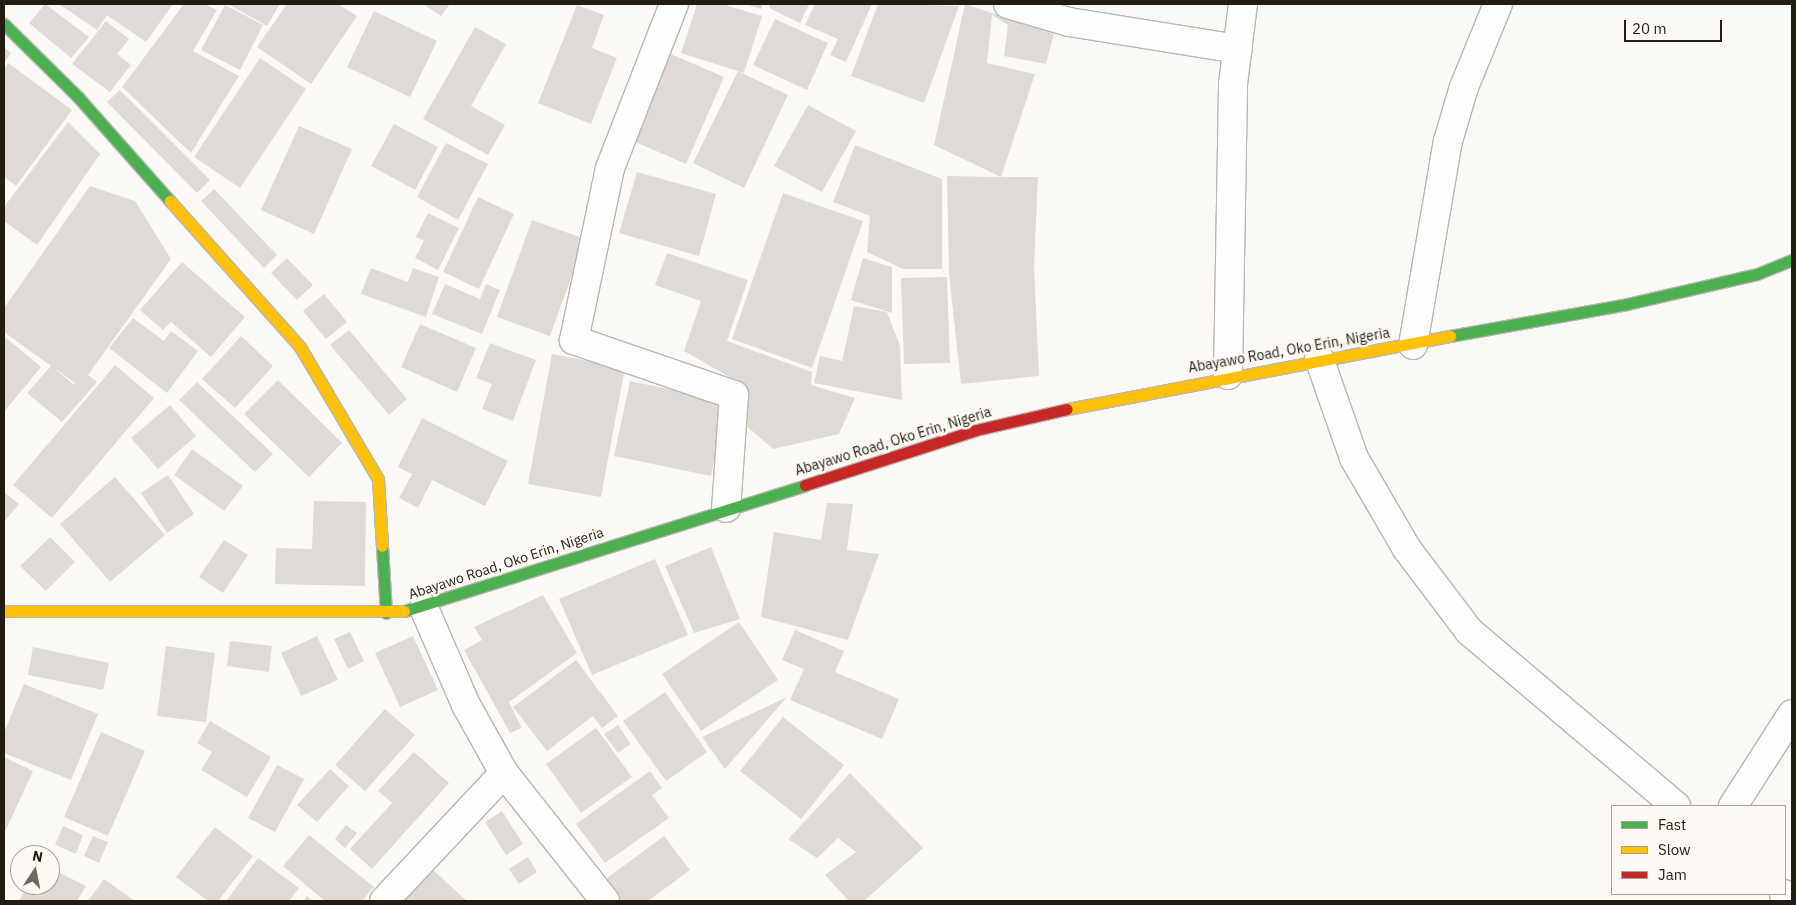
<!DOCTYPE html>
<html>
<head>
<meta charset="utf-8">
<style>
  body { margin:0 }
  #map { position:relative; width:1796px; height:905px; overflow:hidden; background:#fbf9f6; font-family:"IBM Plex Sans",sans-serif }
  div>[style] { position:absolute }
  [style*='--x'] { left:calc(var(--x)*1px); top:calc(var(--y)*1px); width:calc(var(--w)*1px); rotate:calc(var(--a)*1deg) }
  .building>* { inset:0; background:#e0dad6 }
  .roads { filter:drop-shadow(1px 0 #bab6b0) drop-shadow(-1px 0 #bab6b0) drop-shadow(0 1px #bab6b0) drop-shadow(0 -1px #bab6b0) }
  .street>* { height:28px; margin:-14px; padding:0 14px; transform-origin:14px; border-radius:14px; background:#fefefe }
  .fast>* { height:11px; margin:-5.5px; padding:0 5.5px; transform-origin:5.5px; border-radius:5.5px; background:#4caf50 }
  .slow>* { height:11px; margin:-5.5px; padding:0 5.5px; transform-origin:5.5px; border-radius:5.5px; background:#ffc107 }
  .jam>* { height:11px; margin:-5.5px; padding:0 5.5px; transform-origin:5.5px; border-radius:5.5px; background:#c62828 }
  span { translate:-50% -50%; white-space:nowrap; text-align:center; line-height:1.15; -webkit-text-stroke:5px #fdf9f4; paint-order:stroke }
  .street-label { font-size:14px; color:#231c13 }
  .frame { position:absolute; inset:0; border:5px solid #231c13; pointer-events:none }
  .legend { position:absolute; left:1611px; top:805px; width:175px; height:90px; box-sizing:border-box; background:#fdf9f4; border:1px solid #a6a19a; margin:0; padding:6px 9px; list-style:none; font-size:15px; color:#231c13 }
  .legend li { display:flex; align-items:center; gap:10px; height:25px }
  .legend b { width:25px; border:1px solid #a6a19a }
  .north { position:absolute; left:10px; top:845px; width:50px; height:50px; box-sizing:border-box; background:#fdf9f4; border:1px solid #a6a19a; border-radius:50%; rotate:11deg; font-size:14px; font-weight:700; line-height:20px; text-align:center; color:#231c13 }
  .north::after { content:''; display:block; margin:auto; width:18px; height:22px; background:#6f6962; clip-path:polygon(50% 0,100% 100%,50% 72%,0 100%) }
  .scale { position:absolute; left:1624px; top:20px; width:98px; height:22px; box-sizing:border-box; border:2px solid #231c13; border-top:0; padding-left:6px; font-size:15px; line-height:18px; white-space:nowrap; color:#231c13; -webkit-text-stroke:4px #fdf9f4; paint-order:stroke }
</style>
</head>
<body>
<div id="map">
  <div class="building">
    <div style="clip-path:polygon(45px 4px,89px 37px,71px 58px,29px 23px)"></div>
    <div style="clip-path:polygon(59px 4px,173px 4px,146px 42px,107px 15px,97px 30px)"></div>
    <div style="clip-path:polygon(184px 4px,205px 4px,217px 10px,193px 51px,239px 76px,191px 153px,122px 87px)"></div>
    <div style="clip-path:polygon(228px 4px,280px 4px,267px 26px)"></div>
    <div style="clip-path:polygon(287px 4px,338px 4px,357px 16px,311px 84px,257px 47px)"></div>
    <div style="clip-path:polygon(423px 4px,450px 4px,441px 16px)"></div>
    <div style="clip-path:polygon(697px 4px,722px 4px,762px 16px,744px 73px,681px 53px)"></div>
    <div style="clip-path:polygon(745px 4px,763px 4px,761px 9px)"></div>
    <div style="clip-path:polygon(770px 4px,809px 4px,800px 23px,769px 8px)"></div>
    <div style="clip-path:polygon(815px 4px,872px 4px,846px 62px,830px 55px,838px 39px,805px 25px)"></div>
    <div style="clip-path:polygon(878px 4px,959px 6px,924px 103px,851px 76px)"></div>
    <div style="clip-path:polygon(965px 4px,1054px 34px,1046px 64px,1004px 56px,1008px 25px,992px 15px,987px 63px,1035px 74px,1001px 177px,1038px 177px,1034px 267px,1039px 376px,961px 384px,949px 274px,947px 176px,1001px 177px,934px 145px)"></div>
    <div style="clip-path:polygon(225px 5px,263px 25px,240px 70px,201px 50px)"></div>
    <div style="clip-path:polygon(577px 5px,604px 15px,592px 48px,617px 58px,591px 124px,538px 103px)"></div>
    <div style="clip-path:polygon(374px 11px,437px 41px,410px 97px,347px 67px)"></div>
    <div style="clip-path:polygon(775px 19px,828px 43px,807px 90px,753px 65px)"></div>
    <div style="clip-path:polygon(106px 21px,129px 39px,117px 54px,131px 65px,110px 92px,72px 64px)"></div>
    <div style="clip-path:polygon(475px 27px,506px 44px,471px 106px,505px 125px,488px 155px,423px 119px)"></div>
    <div style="clip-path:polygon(4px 47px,11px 53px,4px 63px)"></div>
    <div style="clip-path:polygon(671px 54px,724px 77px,686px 164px,633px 141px)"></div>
    <div style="clip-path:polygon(260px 58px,306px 89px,240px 188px,194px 157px)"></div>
    <div style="clip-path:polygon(8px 63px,72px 110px,16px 186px,4px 177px,4px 69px)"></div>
    <div style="clip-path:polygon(738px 71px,788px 95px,744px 188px,693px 163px)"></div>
    <div style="clip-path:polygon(120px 90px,210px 180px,197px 193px,107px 102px)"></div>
    <div style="clip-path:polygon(808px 105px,856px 131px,822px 192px,774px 166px)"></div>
    <div style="clip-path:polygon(68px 122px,100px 154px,37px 245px,4px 221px,4px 207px)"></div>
    <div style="clip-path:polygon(394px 124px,438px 147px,415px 190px,371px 166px)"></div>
    <div style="clip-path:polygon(299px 126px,352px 149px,314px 234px,261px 210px)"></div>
    <div style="clip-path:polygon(446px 143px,488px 164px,458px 220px,417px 197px)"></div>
    <div style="clip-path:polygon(855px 145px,942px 179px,942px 269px,903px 269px,867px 252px,870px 216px,833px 202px)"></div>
    <div style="clip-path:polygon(637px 172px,716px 194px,699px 256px,619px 233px)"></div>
    <div style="clip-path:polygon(evenodd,90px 186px,135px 201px,171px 259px,88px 375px,97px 382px,62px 422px,27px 393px,51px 366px,4px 332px,4px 308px,90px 186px,56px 370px,57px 370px,75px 383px,73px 384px,56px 370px)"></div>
    <div style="clip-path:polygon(214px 189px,277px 255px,264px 268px,201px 201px)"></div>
    <div style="clip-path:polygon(783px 193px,863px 221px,812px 368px,732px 339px)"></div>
    <div style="clip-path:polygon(478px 197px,514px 214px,479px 289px,443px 272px)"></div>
    <div style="clip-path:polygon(428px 213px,459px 228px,438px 270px,415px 258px,424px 241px,416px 237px)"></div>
    <div style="clip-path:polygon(532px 220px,585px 239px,550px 336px,497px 317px)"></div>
    <div style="clip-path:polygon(667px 253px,748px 280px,727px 341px,812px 372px,811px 385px,855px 398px,839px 434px,773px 449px,742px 422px,743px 385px,684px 351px,701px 301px,655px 285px)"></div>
    <div style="clip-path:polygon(287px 258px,313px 285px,297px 300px,271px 273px)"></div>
    <div style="clip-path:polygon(863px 258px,892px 267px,892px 313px,851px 300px)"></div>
    <div style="clip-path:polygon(182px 262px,245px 317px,211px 357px,171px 322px,163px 330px,140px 310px)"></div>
    <div style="clip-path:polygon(371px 268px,408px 282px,413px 268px,439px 277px,426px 317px,361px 294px)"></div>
    <div style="clip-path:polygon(947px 277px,950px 363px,904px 364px,901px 278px)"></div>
    <div style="clip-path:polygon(445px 284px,480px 299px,486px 284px,500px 290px,482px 334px,432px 314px)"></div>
    <div style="clip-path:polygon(324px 294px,347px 322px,326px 339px,303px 311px)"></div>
    <div style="clip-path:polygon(854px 306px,887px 312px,900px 346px,902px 400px,814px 383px,820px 356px,842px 361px)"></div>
    <div style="clip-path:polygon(133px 318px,164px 341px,171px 331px,198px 351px,167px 393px,109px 348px)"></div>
    <div style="clip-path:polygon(420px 324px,476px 348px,457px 392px,401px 367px)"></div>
    <div style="clip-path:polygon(349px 330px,407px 399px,389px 415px,330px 345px)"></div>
    <div style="clip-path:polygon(4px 336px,41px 367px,4px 412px)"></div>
    <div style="clip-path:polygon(241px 336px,273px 366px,235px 408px,202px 379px)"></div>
    <div style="clip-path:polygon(490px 343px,536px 360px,513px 421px,482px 409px,492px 384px,476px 378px)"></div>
    <div style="clip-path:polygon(552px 354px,625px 368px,601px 497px,528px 484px)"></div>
    <div style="clip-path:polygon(115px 365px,154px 398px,52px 518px,13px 485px)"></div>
    <div style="clip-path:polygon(278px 380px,342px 443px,309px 477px,244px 414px)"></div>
    <div style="clip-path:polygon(630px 381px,726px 401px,711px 476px,614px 456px)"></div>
    <div style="clip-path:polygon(197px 382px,273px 454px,255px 472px,179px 400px)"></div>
    <div style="clip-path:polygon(170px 405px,196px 436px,158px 469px,131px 438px)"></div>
    <div style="clip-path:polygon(422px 418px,508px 461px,485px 506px,432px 480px,418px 508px,399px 498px,412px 474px,398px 467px)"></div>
    <div style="clip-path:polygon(192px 449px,243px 486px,224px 511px,174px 475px)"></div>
    <div style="clip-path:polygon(168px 475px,194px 514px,167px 533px,141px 493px)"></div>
    <div style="clip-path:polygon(115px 477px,165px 535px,110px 582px,60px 524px)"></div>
    <div style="clip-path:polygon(4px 492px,19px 504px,4px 522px)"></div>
    <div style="clip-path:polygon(314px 501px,366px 502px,365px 586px,275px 584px,276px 548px,312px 549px)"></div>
    <div style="clip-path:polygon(827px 503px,853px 504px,847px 550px,879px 554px,848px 640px,761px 617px,774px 532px,821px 540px)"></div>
    <div style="clip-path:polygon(50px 537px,75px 562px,46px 591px,20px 566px)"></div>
    <div style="clip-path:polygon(224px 540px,248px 555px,223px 593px,199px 577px)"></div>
    <div style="clip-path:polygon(711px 547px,740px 619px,694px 633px,665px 566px)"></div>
    <div style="clip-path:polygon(655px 559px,688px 635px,592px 675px,559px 599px)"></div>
    <div style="clip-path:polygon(543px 595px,577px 653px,509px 702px,522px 728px,510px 733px,464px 650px,482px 640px,474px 627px)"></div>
    <div style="clip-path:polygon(739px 622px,778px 680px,701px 731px,662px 674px)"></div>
    <div style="clip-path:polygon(795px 630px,844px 651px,835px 672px,899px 699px,882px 739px,790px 700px,804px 669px,782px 660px)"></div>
    <div style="clip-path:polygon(350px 632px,364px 661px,348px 669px,334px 639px)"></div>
    <div style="clip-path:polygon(317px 636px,338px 680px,301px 696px,281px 653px)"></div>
    <div style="clip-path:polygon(413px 636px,438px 690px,400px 707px,375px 653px)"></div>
    <div style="clip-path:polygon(230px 641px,272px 646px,269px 672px,227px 666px)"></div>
    <div style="clip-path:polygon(166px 646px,215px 653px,206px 722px,157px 716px)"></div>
    <div style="clip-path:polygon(33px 647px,109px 663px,103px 690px,28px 675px)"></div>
    <div style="clip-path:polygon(576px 660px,618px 716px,602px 728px,593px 716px,547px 751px,513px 707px)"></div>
    <div style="clip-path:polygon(24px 684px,98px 714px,71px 780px,4px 753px,4px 733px)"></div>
    <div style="clip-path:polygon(665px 692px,707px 752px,666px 781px,623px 721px)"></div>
    <div style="clip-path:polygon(787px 697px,725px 769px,702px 737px)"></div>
    <div style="clip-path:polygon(385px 709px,415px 735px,365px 791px,335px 765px)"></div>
    <div style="clip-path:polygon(783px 717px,844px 765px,801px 819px,740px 771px)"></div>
    <div style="clip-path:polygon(210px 721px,271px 757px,247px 797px,201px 770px,212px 752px,197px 743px)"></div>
    <div style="clip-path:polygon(618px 725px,631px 744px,618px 753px,604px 734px)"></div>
    <div style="clip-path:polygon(596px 728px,632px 777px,581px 813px,546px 764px)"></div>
    <div style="clip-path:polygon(101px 732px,145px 751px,108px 836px,64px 817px)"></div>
    <div style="clip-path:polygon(414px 752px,449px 783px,372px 869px,350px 849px,392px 803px,378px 791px)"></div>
    <div style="clip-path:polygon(4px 757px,33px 771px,4px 834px)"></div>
    <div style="clip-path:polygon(277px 765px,304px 779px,275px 832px,248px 818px)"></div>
    <div style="clip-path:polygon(330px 769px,349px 786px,317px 822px,297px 805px)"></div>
    <div style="clip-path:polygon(650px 771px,662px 788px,652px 795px,669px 818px,605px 863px,576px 824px)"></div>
    <div style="clip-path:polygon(850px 773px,923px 848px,864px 901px,849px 901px,825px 875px,856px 852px,838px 838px,817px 858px,788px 839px)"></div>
    <div style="clip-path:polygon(502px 811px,523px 844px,506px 855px,485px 822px)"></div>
    <div style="clip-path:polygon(346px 825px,357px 833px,345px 848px,335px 839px)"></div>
    <div style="clip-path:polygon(63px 826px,83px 835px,76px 854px,55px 845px)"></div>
    <div style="clip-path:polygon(215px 827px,253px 856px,218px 901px,208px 901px,176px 877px)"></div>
    <div style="clip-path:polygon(309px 835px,374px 887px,362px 901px,325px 901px,283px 866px)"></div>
    <div style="clip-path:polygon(93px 836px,108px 842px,99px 863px,84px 856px)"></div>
    <div style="clip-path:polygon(664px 836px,690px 870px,648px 901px,617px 901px,603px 881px)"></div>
    <div style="clip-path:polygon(528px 857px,537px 872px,519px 884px,509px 869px)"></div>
    <div style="clip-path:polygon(258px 858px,299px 888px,289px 901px,226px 901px)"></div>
    <div style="clip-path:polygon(50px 868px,86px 886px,77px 901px,19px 901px,27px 885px,50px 885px)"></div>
    <div style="clip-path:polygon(433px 870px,467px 901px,404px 901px)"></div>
    <div style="clip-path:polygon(104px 879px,135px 901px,88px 901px)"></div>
    <div style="clip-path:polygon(307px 896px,313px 901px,303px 901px)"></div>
  </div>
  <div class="roads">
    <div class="street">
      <div style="--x:674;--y:4;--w:176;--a:111.3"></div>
      <div style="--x:610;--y:168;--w:176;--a:101.8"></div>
      <div style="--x:574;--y:340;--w:169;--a:19"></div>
      <div style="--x:734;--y:395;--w:113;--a:94"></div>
      <div style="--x:1008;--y:4;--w:64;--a:16.4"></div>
      <div style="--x:1069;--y:22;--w:171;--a:9.1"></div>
      <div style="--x:1413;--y:345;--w:207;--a:-80.3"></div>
      <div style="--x:1448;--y:141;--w:56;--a:-73.5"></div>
      <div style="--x:1464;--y:87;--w:90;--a:-67.7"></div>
      <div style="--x:1319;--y:358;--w:106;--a:70.7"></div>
      <div style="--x:1354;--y:458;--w:105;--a:59.8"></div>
      <div style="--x:1407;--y:549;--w:103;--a:52.9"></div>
      <div style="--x:1469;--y:631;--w:271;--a:40.2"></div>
      <div style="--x:1228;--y:375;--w:291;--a:-89"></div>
      <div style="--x:1233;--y:84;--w:81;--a:-82.9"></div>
      <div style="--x:424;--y:608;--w:106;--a:66.6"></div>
      <div style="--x:466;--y:705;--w:78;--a:60.8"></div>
      <div style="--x:504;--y:773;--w:163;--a:51.7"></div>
      <div style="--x:1733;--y:806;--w:109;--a:-57.3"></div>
      <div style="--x:1784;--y:894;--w:10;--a:37"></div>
      <div style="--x:384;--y:901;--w:175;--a:-46.8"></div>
    </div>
    <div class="fast">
      <div style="--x:4;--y:24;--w:104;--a:44.6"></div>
      <div style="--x:78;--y:97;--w:139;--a:48.5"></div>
      <div style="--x:1450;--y:336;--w:180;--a:-10.2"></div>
      <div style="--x:1627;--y:304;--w:133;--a:-13"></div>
      <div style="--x:1757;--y:274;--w:38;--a:-22"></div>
      <div style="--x:382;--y:546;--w:67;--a:86.6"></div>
      <div style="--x:404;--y:611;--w:420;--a:-17.4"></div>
    </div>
    <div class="slow">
      <div style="--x:170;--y:201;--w:195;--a:48.3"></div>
      <div style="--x:300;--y:347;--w:153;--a:59.4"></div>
      <div style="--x:378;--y:479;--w:67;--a:86.6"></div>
      <div style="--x:1067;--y:409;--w:390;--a:-10.8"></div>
      <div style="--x:4;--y:611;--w:400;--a:0"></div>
    </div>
    <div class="jam">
      <div style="--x:805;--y:485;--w:180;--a:-17.8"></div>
      <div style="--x:976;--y:430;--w:93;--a:-13"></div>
    </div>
  </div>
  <div class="street-label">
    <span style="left:1289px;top:350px;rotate:-10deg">Abayawo Road, Oko Erin, Nigeria</span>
    <span style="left:893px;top:441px;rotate:-17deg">Abayawo Road, Oko Erin, Nigeria</span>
    <span style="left:506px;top:563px;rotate:-18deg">Abayawo Road, Oko Erin, Nigeria</span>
  </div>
  <div class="frame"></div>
  <ul class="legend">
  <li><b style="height:6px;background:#4caf50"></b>Fast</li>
  <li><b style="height:6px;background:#ffc107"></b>Slow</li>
  <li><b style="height:6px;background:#c62828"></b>Jam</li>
  </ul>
  <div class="north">N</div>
  <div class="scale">20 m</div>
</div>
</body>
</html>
